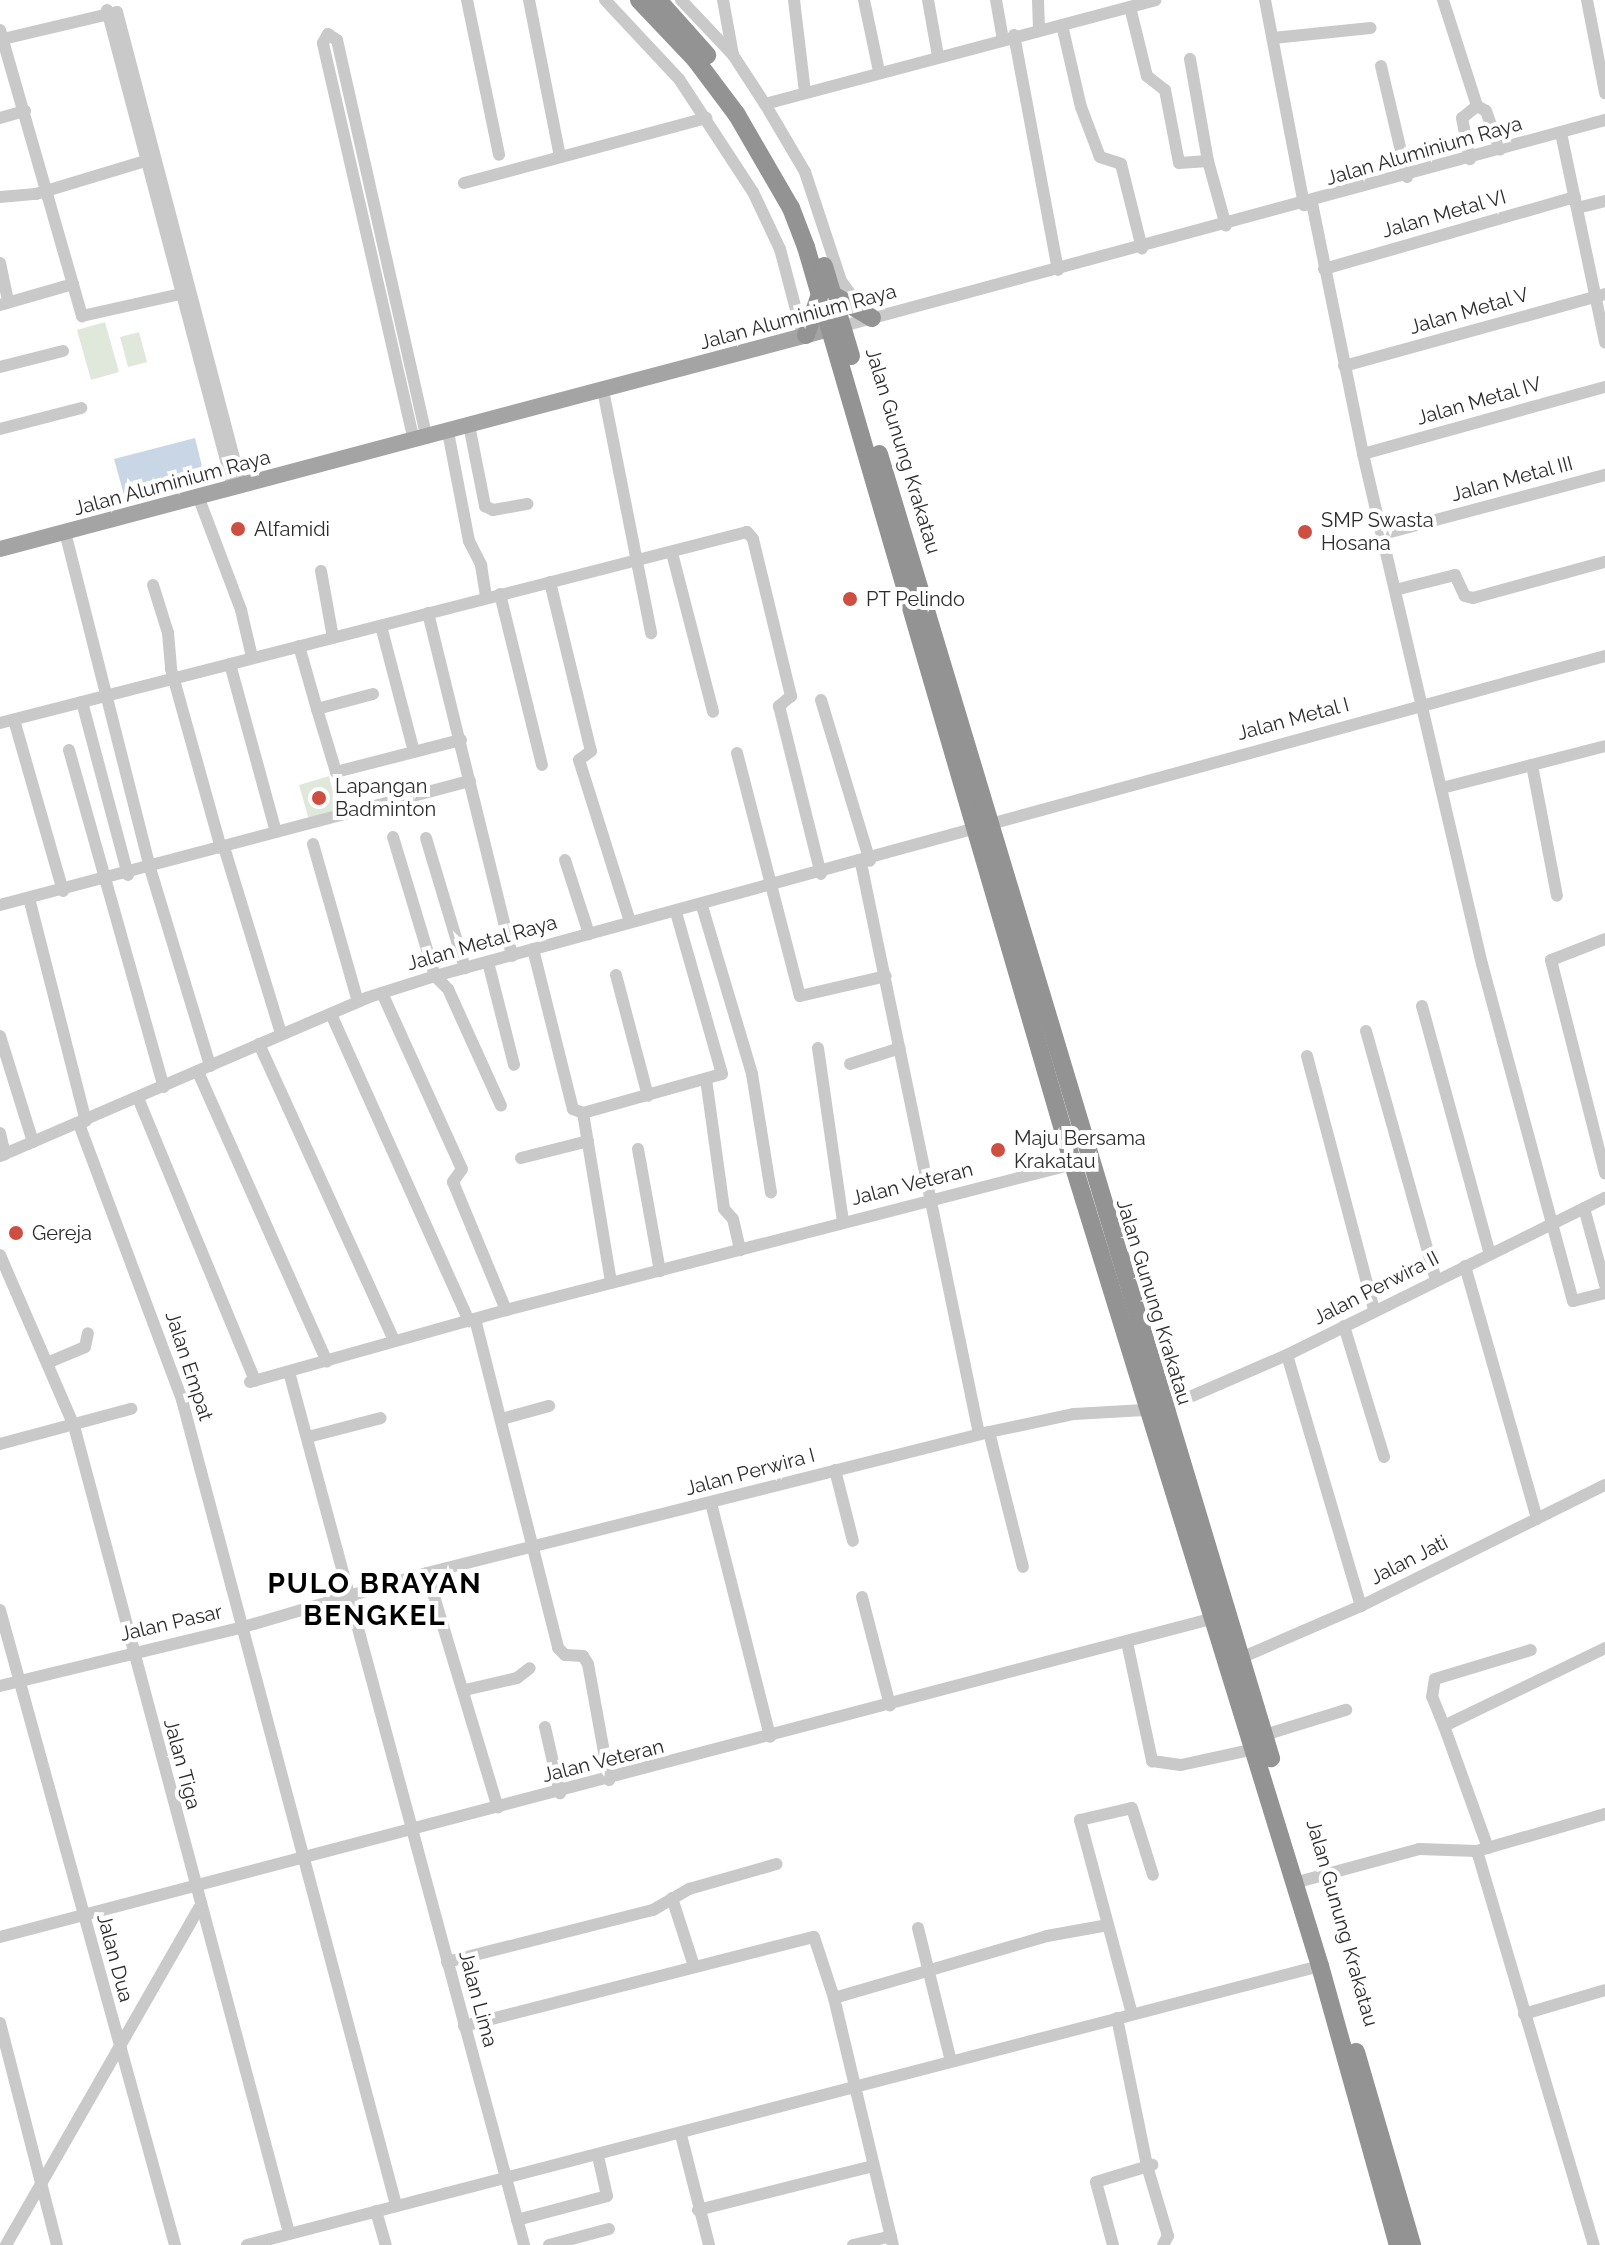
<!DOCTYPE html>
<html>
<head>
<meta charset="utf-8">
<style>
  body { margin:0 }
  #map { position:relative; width:1605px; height:2245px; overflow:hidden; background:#fff; font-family:Raleway,sans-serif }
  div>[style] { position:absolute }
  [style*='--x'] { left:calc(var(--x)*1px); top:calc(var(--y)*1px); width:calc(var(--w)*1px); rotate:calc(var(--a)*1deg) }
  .green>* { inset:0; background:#e0e8db }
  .water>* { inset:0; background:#c9d6e6 }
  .minor>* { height:12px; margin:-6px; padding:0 6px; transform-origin:6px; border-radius:6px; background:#c9c9c9 }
  .major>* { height:16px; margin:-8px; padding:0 8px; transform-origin:8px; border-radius:8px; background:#a4a4a4 }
  .highway>* { height:18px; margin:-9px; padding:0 9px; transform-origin:9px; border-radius:9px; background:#939393 }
  .dots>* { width:22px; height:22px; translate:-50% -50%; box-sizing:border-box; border:4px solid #fff; border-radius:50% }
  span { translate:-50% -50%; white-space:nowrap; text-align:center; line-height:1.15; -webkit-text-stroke:8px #fff; paint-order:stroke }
  .street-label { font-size:20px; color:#2c2c2c }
  .poi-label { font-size:20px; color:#2c2c2c }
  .left { translate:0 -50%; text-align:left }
  .district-label { font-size:28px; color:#000; font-weight:700; letter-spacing:2px }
</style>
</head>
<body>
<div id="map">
  <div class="green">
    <div style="clip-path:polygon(105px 322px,119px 372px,91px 380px,77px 330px)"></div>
    <div style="clip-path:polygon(139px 332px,147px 362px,128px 367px,120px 337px)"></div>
    <div style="clip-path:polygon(329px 776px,338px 812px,309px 820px,299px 785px)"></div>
  </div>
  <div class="water">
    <div style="clip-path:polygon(195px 438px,204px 474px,124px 495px,114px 459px)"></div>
  </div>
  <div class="minor">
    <div style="--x:467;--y:0;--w:158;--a:78.3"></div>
    <div style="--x:529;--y:0;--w:159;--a:78.8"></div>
    <div style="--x:605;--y:0;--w:108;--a:46.9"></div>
    <div style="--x:679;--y:79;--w:135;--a:56.8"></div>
    <div style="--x:753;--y:192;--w:63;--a:64.7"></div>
    <div style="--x:780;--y:249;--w:90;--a:75.2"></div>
    <div style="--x:681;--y:0;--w:76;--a:46.6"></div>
    <div style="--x:733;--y:55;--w:59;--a:56.9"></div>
    <div style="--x:765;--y:104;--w:404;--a:-14.9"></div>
    <div style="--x:723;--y:0;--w:56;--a:79.7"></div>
    <div style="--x:794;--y:0;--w:93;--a:83.2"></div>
    <div style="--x:864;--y:0;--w:73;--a:78.1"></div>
    <div style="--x:928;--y:0;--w:57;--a:79.9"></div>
    <div style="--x:996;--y:0;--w:39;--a:80"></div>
    <div style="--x:1038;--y:0;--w:30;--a:88"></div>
    <div style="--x:1265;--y:0;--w:209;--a:79.2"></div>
    <div style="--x:1443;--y:0;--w:111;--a:72.2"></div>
    <div style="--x:1477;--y:106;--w:19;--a:141"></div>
    <div style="--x:1462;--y:118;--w:42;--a:79"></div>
    <div style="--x:1587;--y:0;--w:95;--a:79"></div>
    <div style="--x:1130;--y:7;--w:71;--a:76.2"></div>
    <div style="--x:1147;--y:76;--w:23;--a:38"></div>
    <div style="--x:1165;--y:90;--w:74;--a:79.1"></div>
    <div style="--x:1179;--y:163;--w:29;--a:-4"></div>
    <div style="--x:1208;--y:161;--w:67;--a:74.5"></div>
    <div style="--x:107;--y:10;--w:493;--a:75.2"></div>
    <div style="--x:1062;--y:25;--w:84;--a:77"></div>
    <div style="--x:1081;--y:107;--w:53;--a:69.2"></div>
    <div style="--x:1100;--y:157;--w:22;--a:18"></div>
    <div style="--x:1121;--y:164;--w:87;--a:76"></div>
    <div style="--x:0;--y:30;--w:298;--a:74"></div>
    <div style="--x:82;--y:316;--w:110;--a:-12.6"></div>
    <div style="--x:1014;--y:35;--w:239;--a:79.4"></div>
    <div style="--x:1273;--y:38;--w:98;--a:-5.9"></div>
    <div style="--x:3;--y:39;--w:117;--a:-13.3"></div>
    <div style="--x:117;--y:12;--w:489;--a:75.3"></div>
    <div style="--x:1190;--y:59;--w:104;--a:80"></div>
    <div style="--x:1381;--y:66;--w:114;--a:76.8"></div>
    <div style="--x:765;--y:104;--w:79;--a:59.5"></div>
    <div style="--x:805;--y:172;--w:115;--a:71.7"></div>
    <div style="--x:841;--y:281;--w:26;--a:54"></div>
    <div style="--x:1477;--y:106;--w:10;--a:29"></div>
    <div style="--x:1486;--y:111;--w:41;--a:70.3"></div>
    <div style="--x:0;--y:118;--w:26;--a:-16"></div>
    <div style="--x:1561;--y:133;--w:214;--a:78.1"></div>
    <div style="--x:464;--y:183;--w:251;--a:-15"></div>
    <div style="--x:0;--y:197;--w:36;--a:-5"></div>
    <div style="--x:36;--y:194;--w:121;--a:-16.8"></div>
    <div style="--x:1312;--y:203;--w:256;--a:78.5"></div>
    <div style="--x:1363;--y:454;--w:524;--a:76.87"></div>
    <div style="--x:1482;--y:964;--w:349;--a:74.9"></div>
    <div style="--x:1573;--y:1301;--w:33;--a:-14"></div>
    <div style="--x:1577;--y:208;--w:29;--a:-14"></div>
    <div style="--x:0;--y:263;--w:40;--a:78"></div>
    <div style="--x:1324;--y:269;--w:261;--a:-16"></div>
    <div style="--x:0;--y:305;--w:76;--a:-16"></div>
    <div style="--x:843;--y:326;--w:789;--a:-15.13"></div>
    <div style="--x:1344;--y:366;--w:271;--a:-15.4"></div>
    <div style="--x:0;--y:367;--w:65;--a:-14.3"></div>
    <div style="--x:603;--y:390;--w:248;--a:78.8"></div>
    <div style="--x:469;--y:425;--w:83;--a:78.8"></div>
    <div style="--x:485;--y:506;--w:9;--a:27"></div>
    <div style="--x:493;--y:510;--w:35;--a:-10"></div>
    <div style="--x:0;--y:429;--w:84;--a:-14.5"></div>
    <div style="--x:448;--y:432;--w:111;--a:79.1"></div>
    <div style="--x:469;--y:541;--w:27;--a:63"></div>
    <div style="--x:481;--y:565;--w:32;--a:81"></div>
    <div style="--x:414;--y:441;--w:408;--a:-102.9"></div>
    <div style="--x:323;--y:43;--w:10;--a:-61"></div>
    <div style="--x:328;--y:34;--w:11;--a:34"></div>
    <div style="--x:337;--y:40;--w:408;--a:77.3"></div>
    <div style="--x:1363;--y:454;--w:251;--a:-15.5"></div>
    <div style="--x:198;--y:496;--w:122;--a:69.3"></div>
    <div style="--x:241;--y:610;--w:48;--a:76.8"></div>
    <div style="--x:65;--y:532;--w:347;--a:75.8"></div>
    <div style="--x:150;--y:868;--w:207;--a:73.1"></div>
    <div style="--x:1383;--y:534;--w:230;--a:-14.9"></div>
    <div style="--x:672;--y:553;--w:164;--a:75.5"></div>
    <div style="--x:321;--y:571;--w:68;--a:79.8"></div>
    <div style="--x:550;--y:582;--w:174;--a:76.4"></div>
    <div style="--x:591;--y:751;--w:15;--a:143"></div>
    <div style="--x:579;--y:760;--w:170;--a:72.5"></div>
    <div style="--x:153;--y:585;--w:50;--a:72.6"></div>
    <div style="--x:168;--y:633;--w:36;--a:85"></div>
    <div style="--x:171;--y:669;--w:186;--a:74.4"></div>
    <div style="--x:1395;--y:590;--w:62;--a:-14"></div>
    <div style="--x:1455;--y:575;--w:23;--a:65"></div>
    <div style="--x:1465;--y:596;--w:8;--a:14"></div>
    <div style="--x:1473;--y:598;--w:137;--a:-15.3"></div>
    <div style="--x:500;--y:594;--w:176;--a:76.2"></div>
    <div style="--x:428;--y:613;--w:353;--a:76.2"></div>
    <div style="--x:381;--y:626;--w:130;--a:75.3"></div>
    <div style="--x:299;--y:646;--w:66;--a:74.1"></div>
    <div style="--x:230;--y:664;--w:174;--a:74.7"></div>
    <div style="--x:373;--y:694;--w:58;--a:165"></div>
    <div style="--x:317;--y:709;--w:66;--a:73.2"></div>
    <div style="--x:336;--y:772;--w:129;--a:-14.4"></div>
    <div style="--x:821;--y:700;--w:168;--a:73.1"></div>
    <div style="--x:82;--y:702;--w:179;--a:75.1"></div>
    <div style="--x:14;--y:720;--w:178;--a:74"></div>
    <div style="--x:0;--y:723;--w:771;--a:-14.34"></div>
    <div style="--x:747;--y:532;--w:9;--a:49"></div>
    <div style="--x:753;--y:539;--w:162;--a:76.4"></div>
    <div style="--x:791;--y:696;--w:16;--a:140"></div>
    <div style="--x:779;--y:706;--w:173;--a:76"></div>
    <div style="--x:69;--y:750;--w:350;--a:74.3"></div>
    <div style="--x:737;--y:753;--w:251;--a:75.5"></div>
    <div style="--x:800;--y:996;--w:88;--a:-13.1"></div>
    <div style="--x:1532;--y:765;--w:133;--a:79.2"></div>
    <div style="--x:1442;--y:788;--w:168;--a:-14.4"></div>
    <div style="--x:393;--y:837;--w:145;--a:73.2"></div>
    <div style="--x:435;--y:976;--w:18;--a:45"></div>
    <div style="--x:448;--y:989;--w:128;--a:65.6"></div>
    <div style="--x:426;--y:838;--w:136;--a:73.3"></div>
    <div style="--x:313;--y:844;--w:164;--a:74.1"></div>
    <div style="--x:224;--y:847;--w:195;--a:73"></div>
    <div style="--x:565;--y:860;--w:78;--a:72"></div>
    <div style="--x:861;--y:863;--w:583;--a:78.32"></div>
    <div style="--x:29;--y:898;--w:230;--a:75.7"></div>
    <div style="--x:0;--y:905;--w:486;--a:-14.8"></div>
    <div style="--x:702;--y:906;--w:175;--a:73.4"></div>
    <div style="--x:752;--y:1074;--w:120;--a:80.9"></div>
    <div style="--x:1605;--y:939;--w:58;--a:158.7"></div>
    <div style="--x:1551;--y:960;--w:220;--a:75.8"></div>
    <div style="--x:533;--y:949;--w:165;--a:76"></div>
    <div style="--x:573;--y:1109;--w:11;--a:22"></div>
    <div style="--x:488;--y:962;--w:106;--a:75.8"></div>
    <div style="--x:616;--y:975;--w:125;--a:75.2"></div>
    <div style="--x:382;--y:993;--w:193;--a:65.6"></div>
    <div style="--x:462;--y:1169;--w:16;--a:125"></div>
    <div style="--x:453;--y:1182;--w:139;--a:67.5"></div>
    <div style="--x:1422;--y:1006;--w:257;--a:74.7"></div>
    <div style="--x:331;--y:1014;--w:337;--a:65.8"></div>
    <div style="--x:1366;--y:1031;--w:259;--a:74.3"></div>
    <div style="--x:0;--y:1036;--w:111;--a:72.7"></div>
    <div style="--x:259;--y:1044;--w:325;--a:65.5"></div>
    <div style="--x:818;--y:1048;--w:176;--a:81.8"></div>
    <div style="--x:1307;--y:1056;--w:263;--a:75.2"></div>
    <div style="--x:850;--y:1064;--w:52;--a:-17.7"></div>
    <div style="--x:198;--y:1072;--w:317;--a:66"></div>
    <div style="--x:706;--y:1079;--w:131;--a:82.1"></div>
    <div style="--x:724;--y:1209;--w:13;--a:48"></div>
    <div style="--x:733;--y:1219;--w:32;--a:77"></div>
    <div style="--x:138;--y:1098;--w:306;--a:67.5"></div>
    <div style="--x:583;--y:1113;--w:144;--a:-15.7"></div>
    <div style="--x:722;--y:1074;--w:168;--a:-105.9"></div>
    <div style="--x:583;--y:1113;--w:172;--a:80.6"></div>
    <div style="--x:79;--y:1124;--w:295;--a:69.5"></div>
    <div style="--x:182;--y:1400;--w:833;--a:75.11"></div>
    <div style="--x:0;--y:1133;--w:22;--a:77"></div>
    <div style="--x:638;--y:1149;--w:124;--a:79.8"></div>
    <div style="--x:0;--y:1156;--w:399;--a:-23.3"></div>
    <div style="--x:366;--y:998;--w:72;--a:-17.7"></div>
    <div style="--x:435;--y:976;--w:1213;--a:-15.3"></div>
    <div style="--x:521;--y:1158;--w:69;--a:-14.2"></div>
    <div style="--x:1584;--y:1208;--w:80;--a:74.7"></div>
    <div style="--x:0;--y:1255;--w:186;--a:66.6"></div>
    <div style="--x:74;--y:1426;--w:835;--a:75.08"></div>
    <div style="--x:1465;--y:1266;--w:263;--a:74.1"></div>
    <div style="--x:475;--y:1319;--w:339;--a:75.8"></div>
    <div style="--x:558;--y:1648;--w:10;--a:45"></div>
    <div style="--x:565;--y:1655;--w:18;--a:3"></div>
    <div style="--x:583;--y:1656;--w:9;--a:58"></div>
    <div style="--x:588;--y:1664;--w:118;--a:79.7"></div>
    <div style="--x:1344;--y:1326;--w:137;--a:73"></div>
    <div style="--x:1287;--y:1355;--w:262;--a:73.6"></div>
    <div style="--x:47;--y:1363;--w:41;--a:-22.8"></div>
    <div style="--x:85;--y:1347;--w:14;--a:-78"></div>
    <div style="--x:289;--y:1372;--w:904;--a:74.93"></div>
    <div style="--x:250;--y:1382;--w:266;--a:-15.7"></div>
    <div style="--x:506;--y:1310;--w:585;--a:-14.44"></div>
    <div style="--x:502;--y:1419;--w:49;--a:-15.5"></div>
    <div style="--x:989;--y:1432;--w:139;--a:75.9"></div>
    <div style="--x:308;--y:1437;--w:75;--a:-14.6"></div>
    <div style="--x:0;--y:1444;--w:136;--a:-15"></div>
    <div style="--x:835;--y:1470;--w:73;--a:75.8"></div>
    <div style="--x:711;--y:1503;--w:241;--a:75.8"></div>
    <div style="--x:427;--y:1573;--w:245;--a:73.2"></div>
    <div style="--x:862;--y:1597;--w:112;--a:75.5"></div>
    <div style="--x:0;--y:1610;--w:659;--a:74.59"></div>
    <div style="--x:1127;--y:1642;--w:122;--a:78.1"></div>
    <div style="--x:1152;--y:1761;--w:29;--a:8"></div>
    <div style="--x:1181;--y:1765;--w:76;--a:-12.2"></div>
    <div style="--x:1236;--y:1660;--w:136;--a:-23.4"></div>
    <div style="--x:1361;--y:1606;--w:272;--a:-26.4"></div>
    <div style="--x:0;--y:1686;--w:247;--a:-13.6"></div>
    <div style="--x:240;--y:1628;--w:195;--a:-16.4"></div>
    <div style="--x:427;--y:1573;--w:579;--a:-14.08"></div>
    <div style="--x:989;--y:1432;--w:87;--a:-12"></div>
    <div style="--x:1074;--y:1414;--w:88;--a:-3.3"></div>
    <div style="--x:1162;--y:1409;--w:136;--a:-23.4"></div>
    <div style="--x:1287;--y:1355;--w:355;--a:-26.3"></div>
    <div style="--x:465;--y:1690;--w:53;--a:-13"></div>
    <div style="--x:517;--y:1678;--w:16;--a:-38"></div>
    <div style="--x:1444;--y:1726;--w:31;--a:-112"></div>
    <div style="--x:1432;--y:1697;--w:18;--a:-81"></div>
    <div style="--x:1435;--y:1679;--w:100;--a:-16.8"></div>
    <div style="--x:545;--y:1727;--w:68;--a:77.2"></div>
    <div style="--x:1264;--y:1735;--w:86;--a:-17"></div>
    <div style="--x:1488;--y:1848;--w:130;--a:-109.8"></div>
    <div style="--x:1444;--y:1726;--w:179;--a:-25.8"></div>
    <div style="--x:1477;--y:1851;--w:411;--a:73.5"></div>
    <div style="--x:1294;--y:1883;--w:130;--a:-15.2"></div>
    <div style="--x:1419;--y:1849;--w:58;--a:2"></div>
    <div style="--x:1477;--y:1851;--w:133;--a:-16.1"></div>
    <div style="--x:672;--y:1898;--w:71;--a:72.1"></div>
    <div style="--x:918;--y:1928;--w:137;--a:76.1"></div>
    <div style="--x:0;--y:1937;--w:1255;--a:-14.72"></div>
    <div style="--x:447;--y:1962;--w:212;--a:-14.2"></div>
    <div style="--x:653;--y:1910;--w:42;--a:-30.3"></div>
    <div style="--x:689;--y:1889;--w:91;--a:-15.9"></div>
    <div style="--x:834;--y:1998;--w:222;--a:-16.2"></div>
    <div style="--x:1047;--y:1936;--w:62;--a:-10.2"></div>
    <div style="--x:1132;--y:2014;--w:201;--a:-105"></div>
    <div style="--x:1080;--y:1820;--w:53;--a:-13"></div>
    <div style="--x:1132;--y:1808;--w:70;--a:72.6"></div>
    <div style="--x:1524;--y:2014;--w:84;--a:-16.5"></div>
    <div style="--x:1117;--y:2018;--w:151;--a:78.5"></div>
    <div style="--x:1147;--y:2166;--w:73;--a:73.3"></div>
    <div style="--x:1168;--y:2236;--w:10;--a:119"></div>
    <div style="--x:0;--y:2023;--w:229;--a:75.6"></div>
    <div style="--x:464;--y:2026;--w:361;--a:-14.3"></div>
    <div style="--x:814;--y:1937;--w:64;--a:71.8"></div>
    <div style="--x:834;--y:1998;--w:254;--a:76.6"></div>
    <div style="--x:681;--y:2135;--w:114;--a:75.7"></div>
    <div style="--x:698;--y:2210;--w:180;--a:-14.1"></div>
    <div style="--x:376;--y:2211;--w:35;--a:74"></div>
    <div style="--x:517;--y:2220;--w:93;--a:-14.9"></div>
    <div style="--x:607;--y:2196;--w:41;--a:-102.7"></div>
    <div style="--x:6;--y:2245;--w:388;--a:-60.2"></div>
    <div style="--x:247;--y:2245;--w:1109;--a:-14.58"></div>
    <div style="--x:549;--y:2245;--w:62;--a:-14.9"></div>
    <div style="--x:853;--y:2245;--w:39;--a:-13"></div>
    <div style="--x:1113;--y:2245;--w:65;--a:-105.1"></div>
    <div style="--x:1096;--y:2182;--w:59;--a:-16.9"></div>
  </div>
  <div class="major">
    <div style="--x:0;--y:549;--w:870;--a:-14.85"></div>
  </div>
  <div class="highway">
    <div style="--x:639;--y:0;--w:81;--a:46.5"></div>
    <div style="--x:695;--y:59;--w:70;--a:53.1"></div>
    <div style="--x:737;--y:115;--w:108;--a:59.9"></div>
    <div style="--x:791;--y:208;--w:42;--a:69"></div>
    <div style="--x:806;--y:247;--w:955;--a:73.77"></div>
    <div style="--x:1073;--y:1164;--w:839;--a:72.88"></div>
    <div style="--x:1320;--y:1966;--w:290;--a:74.4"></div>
    <div style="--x:658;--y:0;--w:74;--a:48.3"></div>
    <div style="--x:824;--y:266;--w:94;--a:73.3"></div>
    <div style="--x:835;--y:296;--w:43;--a:30.7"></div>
    <div style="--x:806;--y:335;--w:43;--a:-71.1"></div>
    <div style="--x:879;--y:454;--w:1362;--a:73.27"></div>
    <div style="--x:1356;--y:2052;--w:201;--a:73.8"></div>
  </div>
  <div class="dots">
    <div style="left:238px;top:529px;background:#cf4e42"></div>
    <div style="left:1305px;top:532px;background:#cf4e42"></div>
    <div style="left:850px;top:599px;background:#cf4e42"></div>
    <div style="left:319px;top:798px;background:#cf4e42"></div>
    <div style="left:998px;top:1150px;background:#cf4e42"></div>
    <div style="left:16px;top:1233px;background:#cf4e42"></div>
  </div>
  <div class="street-label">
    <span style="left:1424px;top:151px;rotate:-16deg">Jalan Aluminium Raya</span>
    <span style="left:1444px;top:214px;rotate:-16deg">Jalan Metal VI</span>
    <span style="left:1469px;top:311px;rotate:-16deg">Jalan Metal V</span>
    <span style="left:798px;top:317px;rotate:-15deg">Jalan Aluminium Raya</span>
    <span style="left:1479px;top:401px;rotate:-16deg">Jalan Metal IV</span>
    <span style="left:903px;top:451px;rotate:73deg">Jalan Gunung Krakatau</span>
    <span style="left:1512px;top:479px;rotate:-15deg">Jalan Metal III</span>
    <span style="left:172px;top:483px;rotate:-15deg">Jalan Aluminium Raya</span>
    <span style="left:1293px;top:719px;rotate:-15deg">Jalan Metal I</span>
    <span style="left:482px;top:943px;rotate:-16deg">Jalan Metal Raya</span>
    <span style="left:912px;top:1184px;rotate:-14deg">Jalan Veteran</span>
    <span style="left:1376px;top:1288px;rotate:-27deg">Jalan Perwira II</span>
    <span style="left:1154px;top:1302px;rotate:73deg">Jalan Gunung Krakatau</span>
    <span style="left:189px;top:1366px;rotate:72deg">Jalan Empat</span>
    <span style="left:750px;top:1472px;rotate:-15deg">Jalan Perwira I</span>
    <span style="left:1409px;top:1560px;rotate:-27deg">Jalan Jati</span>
    <span style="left:171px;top:1623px;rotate:-13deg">Jalan Pasar</span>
    <span style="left:603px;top:1761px;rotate:-14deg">Jalan Veteran</span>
    <span style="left:182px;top:1764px;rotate:75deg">Jalan Tiga</span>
    <span style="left:1342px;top:1923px;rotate:74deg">Jalan Gunung Krakatau</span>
    <span style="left:115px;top:1958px;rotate:75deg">Jalan Dua</span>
    <span style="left:478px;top:1999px;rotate:75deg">Jalan Lima</span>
  </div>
  <div class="poi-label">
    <span class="left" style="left:1321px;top:532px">SMP Swasta<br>Hosana</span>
    <span class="left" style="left:254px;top:529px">Alfamidi</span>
    <span class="left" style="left:866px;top:599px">PT Pelindo</span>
    <span class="left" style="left:335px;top:798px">Lapangan<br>Badminton</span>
    <span class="left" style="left:1014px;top:1150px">Maju Bersama<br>Krakatau</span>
    <span class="left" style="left:32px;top:1233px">Gereja</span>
  </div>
  <div class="district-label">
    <span style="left:375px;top:1600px">PULO BRAYAN<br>BENGKEL</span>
  </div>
</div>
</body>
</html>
